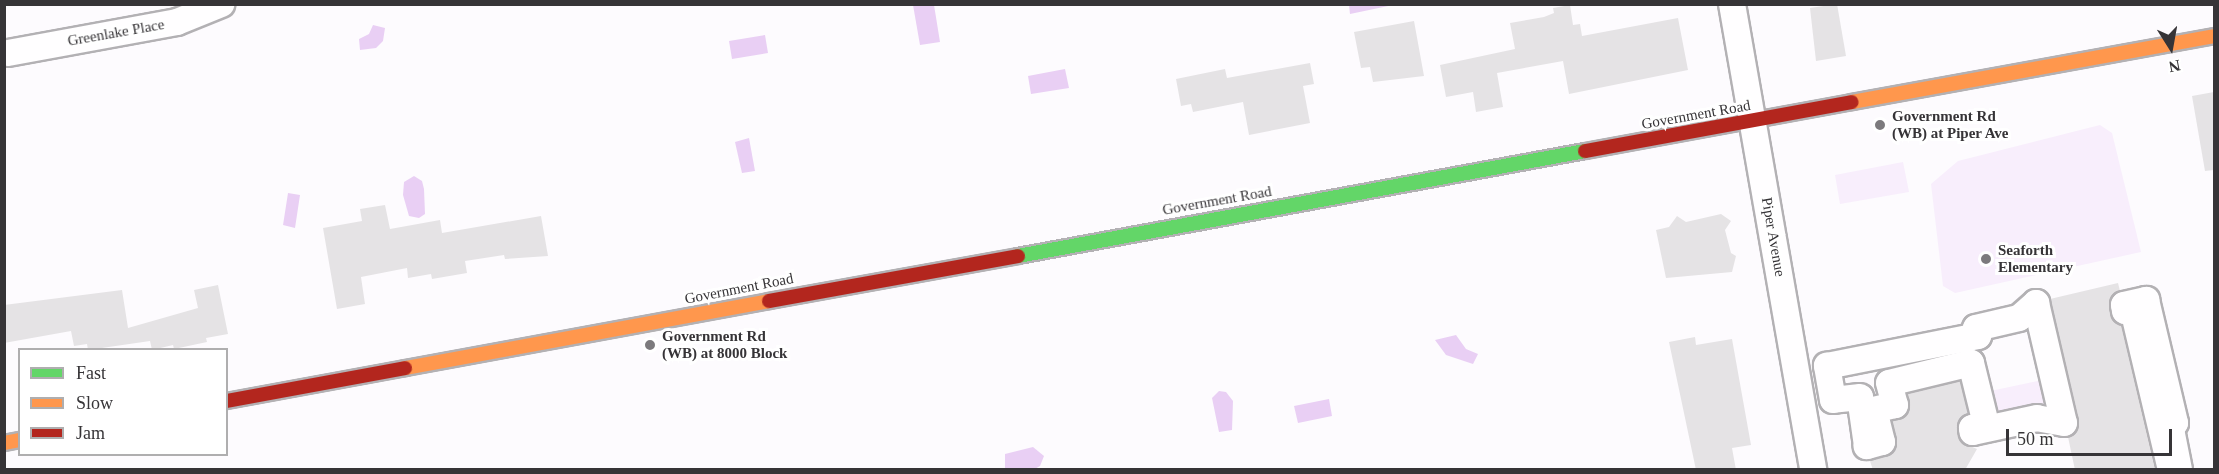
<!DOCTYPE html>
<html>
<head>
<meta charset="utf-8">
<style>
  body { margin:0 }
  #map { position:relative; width:2219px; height:474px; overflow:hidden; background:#fdfbfe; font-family:"Times New Roman",serif }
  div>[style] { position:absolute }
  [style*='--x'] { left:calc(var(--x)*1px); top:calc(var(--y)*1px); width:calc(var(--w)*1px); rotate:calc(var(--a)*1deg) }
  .green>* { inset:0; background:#f8eefc }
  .water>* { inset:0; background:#e9cff4 }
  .building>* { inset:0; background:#e5e3e5 }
  .roads { filter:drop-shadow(2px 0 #b3b1b4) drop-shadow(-2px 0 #b3b1b4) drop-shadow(0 2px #b3b1b4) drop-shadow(0 -2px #b3b1b4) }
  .street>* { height:26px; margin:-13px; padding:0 13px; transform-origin:13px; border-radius:13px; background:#fffeff }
  .fast>* { height:14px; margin:-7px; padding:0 7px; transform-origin:7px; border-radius:7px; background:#63d668 }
  .slow>* { height:14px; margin:-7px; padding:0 7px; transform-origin:7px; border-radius:7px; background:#ff974d }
  .jam>* { height:14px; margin:-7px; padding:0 7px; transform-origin:7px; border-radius:7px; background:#b3261e }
  .dots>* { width:16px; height:16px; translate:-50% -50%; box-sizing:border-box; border:3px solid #fff; border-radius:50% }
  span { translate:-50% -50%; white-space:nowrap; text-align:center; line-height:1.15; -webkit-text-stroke:6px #fff; paint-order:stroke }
  .street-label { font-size:15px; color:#363437 }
  .poi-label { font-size:15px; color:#363437; font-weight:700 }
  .left { translate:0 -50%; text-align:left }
  .frame { position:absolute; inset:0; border:6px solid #363437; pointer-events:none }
  .legend { position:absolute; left:18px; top:348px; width:210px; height:108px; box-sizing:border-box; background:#fff; border:2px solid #afaeaf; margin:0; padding:8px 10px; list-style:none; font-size:18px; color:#363437 }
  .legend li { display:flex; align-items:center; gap:12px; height:30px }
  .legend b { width:30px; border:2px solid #afaeaf }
  .north { position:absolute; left:2141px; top:18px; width:60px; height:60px; -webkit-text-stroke:4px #fff; paint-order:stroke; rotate:169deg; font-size:16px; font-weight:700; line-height:24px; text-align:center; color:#363437 }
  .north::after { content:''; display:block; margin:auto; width:21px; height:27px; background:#363437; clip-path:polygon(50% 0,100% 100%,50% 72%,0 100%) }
  .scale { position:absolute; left:2006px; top:429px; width:166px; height:27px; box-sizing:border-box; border:3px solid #363437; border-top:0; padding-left:8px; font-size:18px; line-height:21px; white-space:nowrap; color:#363437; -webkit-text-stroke:4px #fff; paint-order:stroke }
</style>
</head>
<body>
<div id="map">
  <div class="green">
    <div style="clip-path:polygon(2100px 125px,2112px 133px,2141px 252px,1955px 293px,1943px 286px,1931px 184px,1958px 161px)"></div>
    <div style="clip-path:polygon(1903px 162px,1909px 192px,1840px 204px,1835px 175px)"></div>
    <div style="clip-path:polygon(2042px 380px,2050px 415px,1988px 428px,1981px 393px)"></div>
  </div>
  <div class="water">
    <div style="clip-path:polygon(913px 5px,934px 5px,940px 42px,920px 45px)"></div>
    <div style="clip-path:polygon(1393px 5px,1350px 14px,1349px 5px,1393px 4px)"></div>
    <div style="clip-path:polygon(373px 25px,385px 28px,383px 41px,376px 48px,360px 50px,359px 39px,369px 34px)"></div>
    <div style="clip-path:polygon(765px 35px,768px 53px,732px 59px,729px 41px)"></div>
    <div style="clip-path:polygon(1065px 69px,1069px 88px,1031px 94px,1028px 76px)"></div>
    <div style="clip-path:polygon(749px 138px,755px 171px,742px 173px,735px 142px)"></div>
    <div style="clip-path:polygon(414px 176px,422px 181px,424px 189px,425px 214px,419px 218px,409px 216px,403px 195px,404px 182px)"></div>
    <div style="clip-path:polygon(288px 193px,300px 195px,295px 228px,283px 225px)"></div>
    <div style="clip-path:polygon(1456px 335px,1466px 349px,1478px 354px,1473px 364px,1446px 355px,1435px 340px)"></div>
    <div style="clip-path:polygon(1219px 391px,1226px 392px,1233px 401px,1232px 430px,1219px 432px,1212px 398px)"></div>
    <div style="clip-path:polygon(1329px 399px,1332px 416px,1298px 423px,1294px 406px)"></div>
    <div style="clip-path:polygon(1033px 447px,1044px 456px,1040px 466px,1033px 470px,1005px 468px,1005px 454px)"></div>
  </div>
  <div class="building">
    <div style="clip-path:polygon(1837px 4px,1846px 56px,1816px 61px,1810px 8px)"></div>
    <div style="clip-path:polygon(1570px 5px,1573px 25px,1580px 24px,1582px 36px,1678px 18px,1688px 70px,1569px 94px,1563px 61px,1497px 73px,1503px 107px,1476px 112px,1473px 92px,1446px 97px,1440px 65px,1515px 49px,1510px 23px,1544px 17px,1554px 13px,1553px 8px)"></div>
    <div style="clip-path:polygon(1414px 21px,1424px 76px,1373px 82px,1370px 67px,1361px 68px,1354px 32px)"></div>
    <div style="clip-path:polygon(1310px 63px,1314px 84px,1303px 86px,1310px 123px,1249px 135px,1243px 102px,1193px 112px,1191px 104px,1181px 106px,1176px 79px,1225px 69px,1227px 78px)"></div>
    <div style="clip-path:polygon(2214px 92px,2214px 170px,2205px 171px,2192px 96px)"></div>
    <div style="clip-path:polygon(385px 205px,390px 229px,440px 220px,442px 233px,541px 216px,548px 256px,505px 259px,504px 255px,465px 261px,467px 273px,432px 279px,431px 274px,408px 278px,407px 268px,361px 277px,365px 304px,337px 309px,323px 228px,362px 221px,360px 209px)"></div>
    <div style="clip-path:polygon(1721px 214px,1731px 221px,1725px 230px,1731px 253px,1736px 256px,1732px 272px,1666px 278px,1656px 230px,1669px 227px,1677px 216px,1686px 222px)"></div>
    <div style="clip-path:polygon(2118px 283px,2120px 291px,2110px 301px,2110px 313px,2121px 325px,2155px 470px,2075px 470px,2068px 437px,2075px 433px,2079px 420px,2050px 299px)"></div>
    <div style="clip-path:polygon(218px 285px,228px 334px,206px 338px,207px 342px,174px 349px,173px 345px,152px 350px,150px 341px,88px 350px,87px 344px,74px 346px,71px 331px,4px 343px,4px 305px,122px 290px,128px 328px,198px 308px,194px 290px)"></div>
    <div style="clip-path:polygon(1695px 337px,1696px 345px,1732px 339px,1751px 445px,1732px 448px,1736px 470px,1696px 470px,1669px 342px)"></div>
    <div style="clip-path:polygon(1960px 381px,1968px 414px,1958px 424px,1958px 436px,1963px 443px,1977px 449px,1965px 470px,1873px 470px,1870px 461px,1886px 456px,1896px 447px,1892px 421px,1905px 416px,1909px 410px,1908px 394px)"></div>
  </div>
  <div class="roads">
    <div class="street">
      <div style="--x:1732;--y:4;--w:473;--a:80.1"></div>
      <div style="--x:8;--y:53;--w:172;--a:-10.4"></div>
      <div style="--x:177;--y:22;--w:48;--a:-22.2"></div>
      <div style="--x:2036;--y:303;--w:123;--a:76.9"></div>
      <div style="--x:2064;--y:423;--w:27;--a:-170"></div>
      <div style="--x:2037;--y:418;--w:66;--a:167.7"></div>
      <div style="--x:1973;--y:432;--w:4;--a:-104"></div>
      <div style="--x:1972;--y:428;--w:15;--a:-16"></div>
      <div style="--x:1986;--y:424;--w:63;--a:-103.8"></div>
      <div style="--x:1971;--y:363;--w:84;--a:166.3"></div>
      <div style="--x:1889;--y:383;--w:23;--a:75"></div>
      <div style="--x:1895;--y:405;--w:22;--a:167"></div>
      <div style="--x:1874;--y:410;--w:33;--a:76"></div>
      <div style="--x:1882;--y:442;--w:16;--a:165"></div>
      <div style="--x:1867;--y:446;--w:49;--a:-98.1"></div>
      <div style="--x:1860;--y:397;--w:27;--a:174"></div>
      <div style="--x:1833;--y:400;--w:35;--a:-100"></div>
      <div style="--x:1827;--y:366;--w:154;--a:-11.2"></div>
      <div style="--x:1978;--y:336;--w:8;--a:-104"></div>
      <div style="--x:1976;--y:328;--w:44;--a:-13.1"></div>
      <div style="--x:2019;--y:318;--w:23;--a:-41"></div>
      <div style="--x:2171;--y:470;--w:165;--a:-103.3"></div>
      <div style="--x:2133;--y:309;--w:8;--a:166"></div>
      <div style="--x:2125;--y:311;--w:6;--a:-99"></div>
      <div style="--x:2124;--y:305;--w:23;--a:-13"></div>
      <div style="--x:2146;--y:300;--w:126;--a:76.7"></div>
      <div style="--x:2175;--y:423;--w:5;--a:169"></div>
      <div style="--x:2170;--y:424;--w:47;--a:78.9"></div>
    </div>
    <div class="fast">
      <div style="--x:1018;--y:256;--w:577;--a:-10.49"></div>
    </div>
    <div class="slow">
      <div style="--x:1852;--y:102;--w:368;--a:-10.3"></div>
      <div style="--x:405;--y:368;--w:370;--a:-10.4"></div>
      <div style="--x:4;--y:443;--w:16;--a:-11"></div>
    </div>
    <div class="jam">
      <div style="--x:1585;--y:151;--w:271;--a:-10.4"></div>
      <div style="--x:769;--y:301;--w:253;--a:-10.2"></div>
      <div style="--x:226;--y:401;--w:182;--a:-10.4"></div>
    </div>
  </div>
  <div class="dots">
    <div style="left:1880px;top:125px;background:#7c7a7d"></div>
    <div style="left:1986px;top:259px;background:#7c7a7d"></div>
    <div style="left:650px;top:345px;background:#7c7a7d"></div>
  </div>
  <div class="street-label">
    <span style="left:116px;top:33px;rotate:-10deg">Greenlake Place</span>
    <span style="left:1696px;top:115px;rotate:-10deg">Government Road</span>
    <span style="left:1217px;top:201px;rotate:-10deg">Government Road</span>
    <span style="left:1773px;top:237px;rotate:80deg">Piper Avenue</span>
    <span style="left:739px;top:289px;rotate:-11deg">Government Road</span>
  </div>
  <div class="poi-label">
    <span class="left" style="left:1892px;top:125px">Government Rd<br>(WB) at Piper Ave</span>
    <span class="left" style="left:1998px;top:259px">Seaforth<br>Elementary</span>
    <span class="left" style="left:662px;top:345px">Government Rd<br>(WB) at 8000 Block</span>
  </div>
  <div class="frame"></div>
  <ul class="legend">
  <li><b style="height:8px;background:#63d668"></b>Fast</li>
  <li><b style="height:8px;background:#ff974d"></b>Slow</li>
  <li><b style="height:8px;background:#b3261e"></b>Jam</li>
  </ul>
  <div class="north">N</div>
  <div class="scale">50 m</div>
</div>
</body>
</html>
